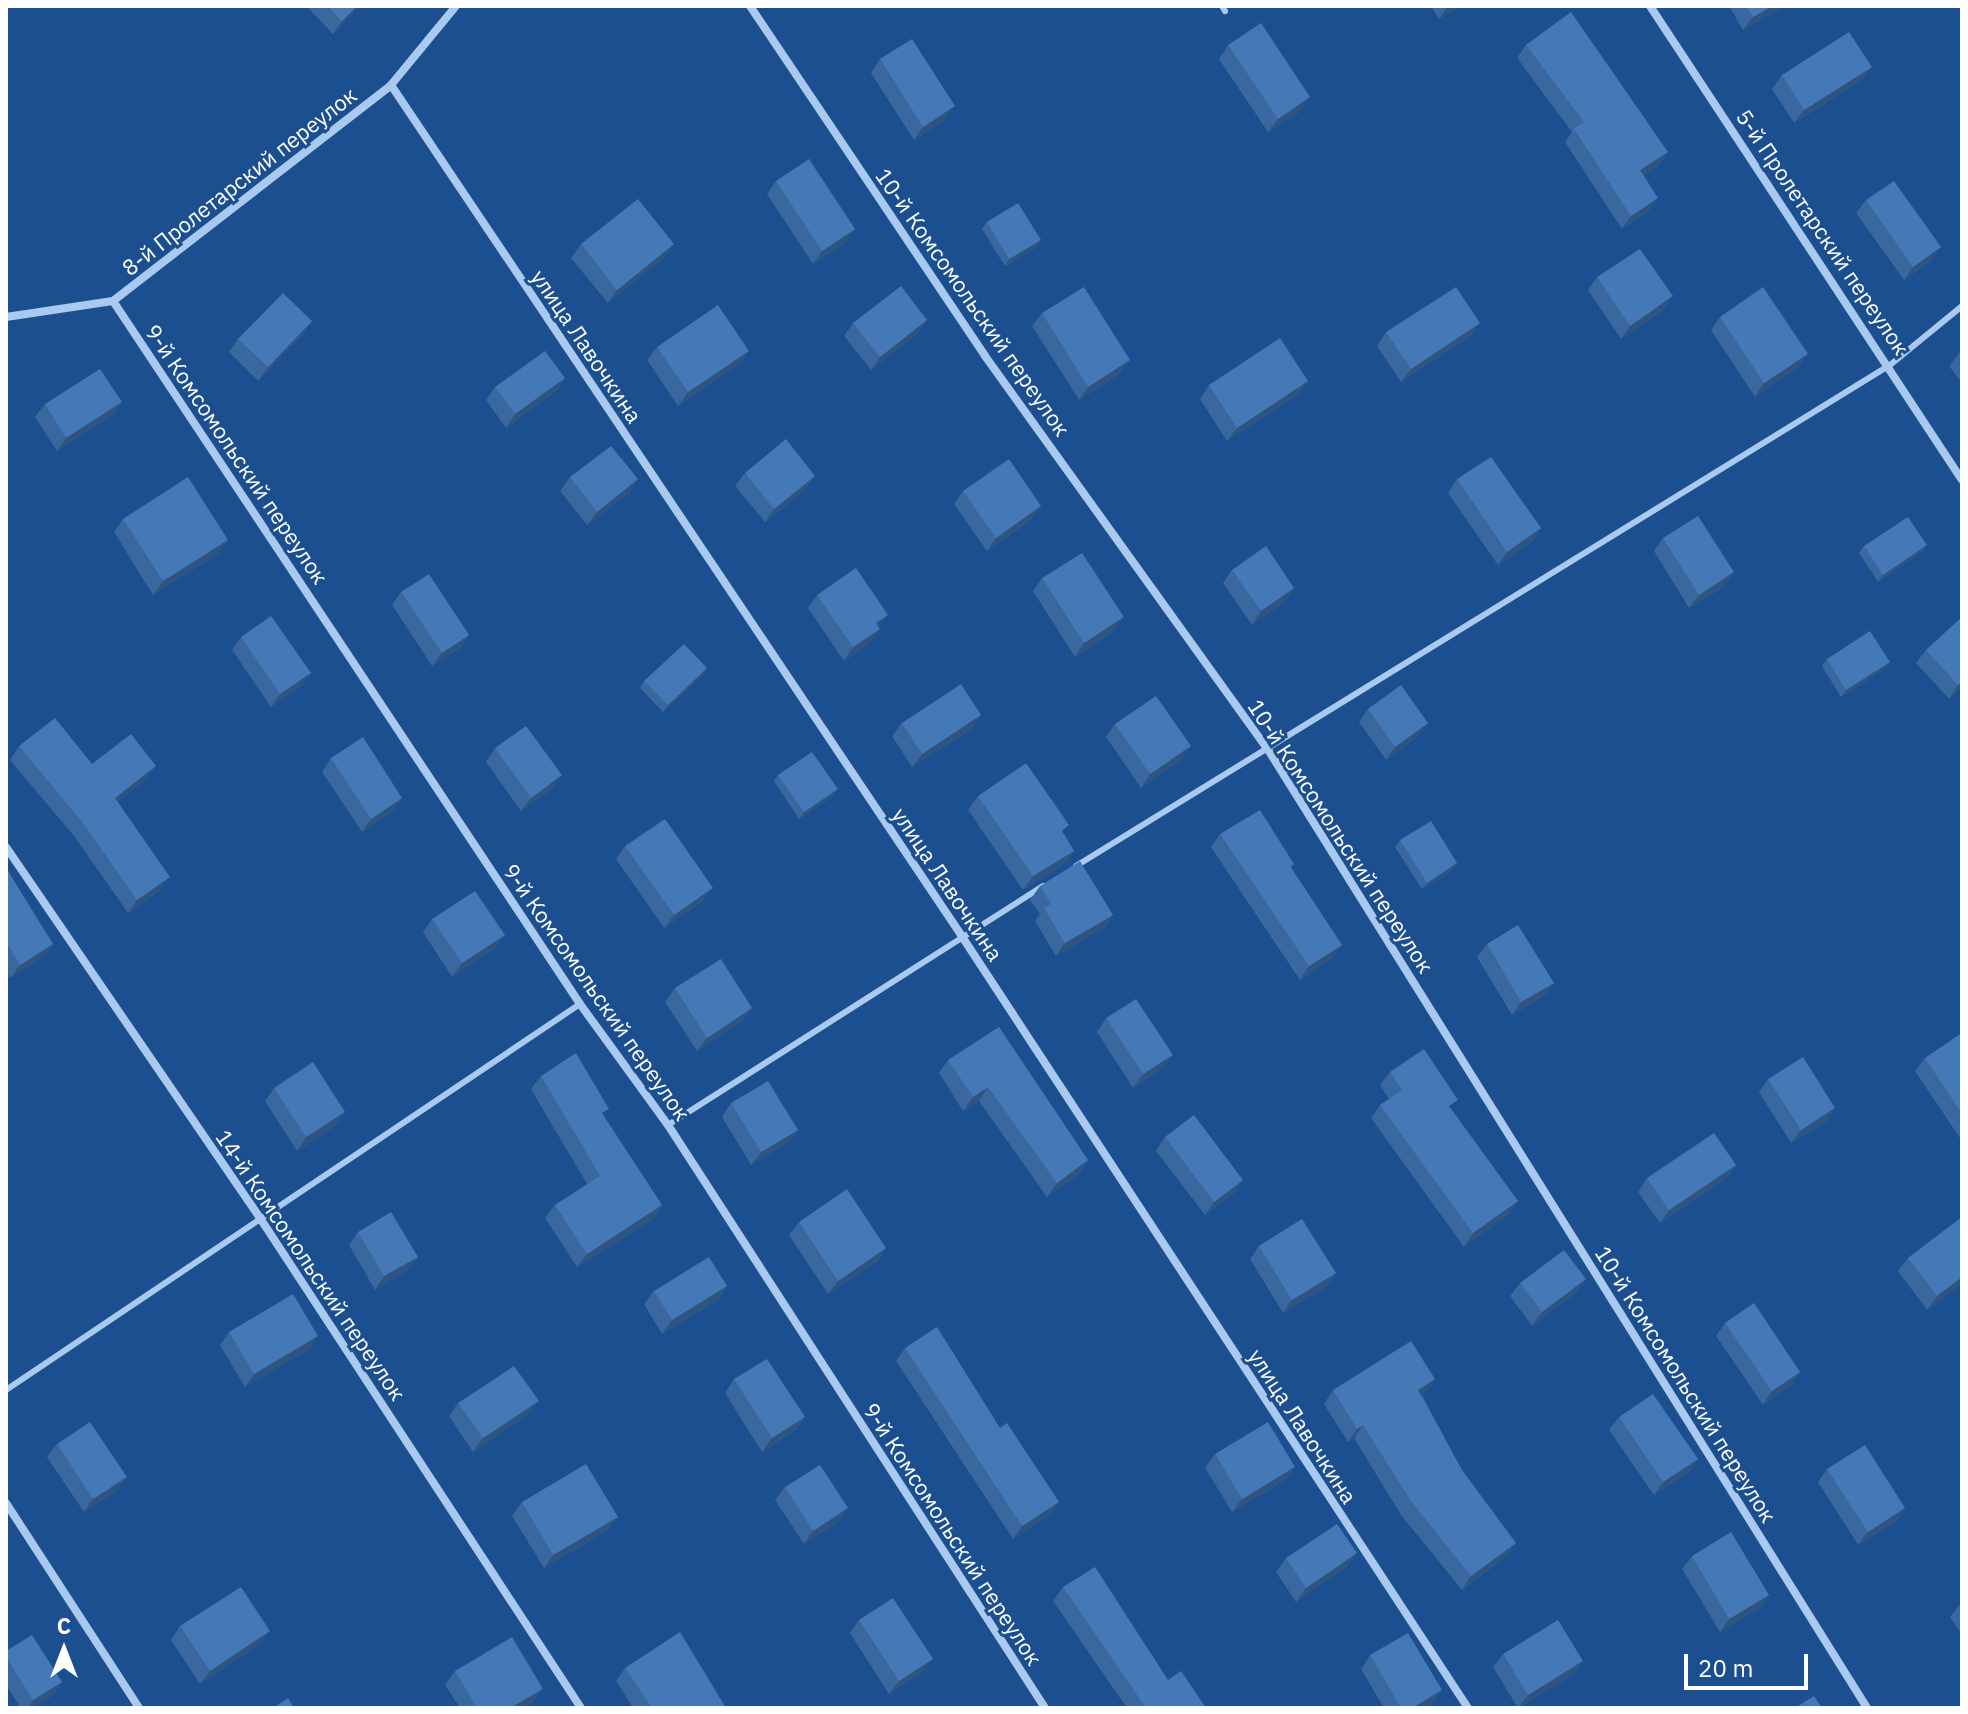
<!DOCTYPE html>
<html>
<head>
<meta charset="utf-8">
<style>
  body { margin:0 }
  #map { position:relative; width:1968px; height:1714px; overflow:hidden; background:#1b4f8f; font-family:"IBM Plex Sans",sans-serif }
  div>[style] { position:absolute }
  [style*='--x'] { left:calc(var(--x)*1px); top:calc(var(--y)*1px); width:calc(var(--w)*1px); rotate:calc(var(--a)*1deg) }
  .lane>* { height:6px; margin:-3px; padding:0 3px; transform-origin:3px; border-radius:3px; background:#a9c9ee }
  .street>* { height:8px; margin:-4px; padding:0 4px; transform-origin:4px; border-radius:4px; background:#a9c9ee }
  .wall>* { inset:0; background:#3a679d }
  .shaded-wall>* { inset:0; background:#305480 }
  .building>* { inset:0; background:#4478b7 }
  span { translate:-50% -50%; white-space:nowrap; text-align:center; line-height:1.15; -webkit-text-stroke:6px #1b4f8f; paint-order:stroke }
  .street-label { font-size:22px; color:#fff }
  .frame { position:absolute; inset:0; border:8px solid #fff; pointer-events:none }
  .north { position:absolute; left:24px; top:1610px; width:80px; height:80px; -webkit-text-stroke:6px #1b4f8f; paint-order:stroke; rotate:0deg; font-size:22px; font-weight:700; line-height:32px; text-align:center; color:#fff }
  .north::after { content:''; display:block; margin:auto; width:28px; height:36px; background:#fff; clip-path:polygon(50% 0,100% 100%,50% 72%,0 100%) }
  .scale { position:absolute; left:1684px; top:1654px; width:124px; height:36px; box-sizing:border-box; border:4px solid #fff; border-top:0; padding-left:10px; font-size:24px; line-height:28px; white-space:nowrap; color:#fff; -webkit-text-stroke:6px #1b4f8f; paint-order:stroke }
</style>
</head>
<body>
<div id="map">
  <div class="lane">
    <div style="--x:1222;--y:6;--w:6;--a:59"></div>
    <div style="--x:1076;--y:866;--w:956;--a:-31.61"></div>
    <div style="--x:1890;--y:365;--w:93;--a:-39.3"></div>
    <div style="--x:668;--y:1125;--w:445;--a:-32.5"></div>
    <div style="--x:6;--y:1390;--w:692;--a:-33.92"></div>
  </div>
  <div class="street">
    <div style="--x:750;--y:6;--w:422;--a:56.1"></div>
    <div style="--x:985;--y:356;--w:483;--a:54.3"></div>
    <div style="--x:1267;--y:748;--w:1132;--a:57.99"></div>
    <div style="--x:1650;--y:6;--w:567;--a:56.65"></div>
    <div style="--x:391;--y:85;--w:1023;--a:56.15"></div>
    <div style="--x:961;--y:935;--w:924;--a:56.74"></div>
    <div style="--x:113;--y:301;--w:844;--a:56.4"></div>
    <div style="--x:580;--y:1004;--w:150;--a:54"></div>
    <div style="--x:668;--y:1125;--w:694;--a:57.11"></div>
    <div style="--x:6;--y:317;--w:108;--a:-8.5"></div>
    <div style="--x:113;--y:301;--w:352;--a:-37.8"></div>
    <div style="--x:391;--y:85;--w:102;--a:-50.6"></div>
    <div style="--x:6;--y:847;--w:450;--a:55.6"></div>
    <div style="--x:260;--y:1218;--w:586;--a:56.77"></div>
    <div style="--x:6;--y:1503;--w:244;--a:57"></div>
  </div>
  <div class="wall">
    <div style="clip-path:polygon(306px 6px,361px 6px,333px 34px)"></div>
    <div style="clip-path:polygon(1431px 6px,1459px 6px,1439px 19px)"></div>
    <div style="clip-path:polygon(1729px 6px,1785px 6px,1743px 30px)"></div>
    <div style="clip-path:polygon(1228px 45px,1301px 111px,1268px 132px,1219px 59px)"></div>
    <div style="clip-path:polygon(1526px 45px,1668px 152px,1658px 166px,1644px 175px,1649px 211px,1622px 229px,1565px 142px,1572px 132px,1517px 58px)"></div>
    <div style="clip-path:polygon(880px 59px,945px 120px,914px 140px,871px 73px)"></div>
    <div style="clip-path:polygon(1872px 67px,1862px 80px,1794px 123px,1772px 89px,1782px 75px)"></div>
    <div style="clip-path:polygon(776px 181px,855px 229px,845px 243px,813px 264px,767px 194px)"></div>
    <div style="clip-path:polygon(1866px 200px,1931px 261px,1904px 280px,1856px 213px)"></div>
    <div style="clip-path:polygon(987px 222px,1037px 247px,1005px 266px,982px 229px)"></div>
    <div style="clip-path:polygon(581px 244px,664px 258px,608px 303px,571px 258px)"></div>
    <div style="clip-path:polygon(1597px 277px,1664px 310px,1621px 339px,1588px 290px)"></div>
    <div style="clip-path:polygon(1042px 313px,1121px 373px,1079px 400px,1032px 326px)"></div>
    <div style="clip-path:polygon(1720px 317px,1799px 367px,1755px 397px,1711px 330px)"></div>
    <div style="clip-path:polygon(927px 320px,918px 333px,871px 370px,844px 336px,853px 323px)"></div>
    <div style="clip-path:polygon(312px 321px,303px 335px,258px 381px,229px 352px,238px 339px)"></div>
    <div style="clip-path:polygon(1480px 323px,1471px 336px,1401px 382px,1377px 346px,1386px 332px)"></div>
    <div style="clip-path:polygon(657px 347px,740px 364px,678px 406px,647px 360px)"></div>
    <div style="clip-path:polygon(1962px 350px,1962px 383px,1949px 366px,1959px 353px)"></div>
    <div style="clip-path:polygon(565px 378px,556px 391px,506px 428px,486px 400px,495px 387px)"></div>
    <div style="clip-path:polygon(1209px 385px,1299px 394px,1227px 441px,1200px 399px)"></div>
    <div style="clip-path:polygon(45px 404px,113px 415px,57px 451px,35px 417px)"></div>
    <div style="clip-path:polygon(745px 473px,806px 489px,765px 522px,735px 486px)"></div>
    <div style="clip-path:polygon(570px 477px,638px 479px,629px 493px,587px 525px,560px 491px)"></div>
    <div style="clip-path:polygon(1457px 479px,1541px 528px,1532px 541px,1498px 565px,1448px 493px)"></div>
    <div style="clip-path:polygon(963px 491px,1032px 519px,987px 551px,954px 504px)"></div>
    <div style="clip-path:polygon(123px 519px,219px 553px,153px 595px,114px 532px)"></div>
    <div style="clip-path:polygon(1663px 538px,1725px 586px,1689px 608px,1654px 551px)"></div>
    <div style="clip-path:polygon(1864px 546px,1922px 552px,1878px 582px,1859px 553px)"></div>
    <div style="clip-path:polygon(1232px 570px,1294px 588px,1285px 602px,1252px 625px,1223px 583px)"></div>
    <div style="clip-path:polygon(1042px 578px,1114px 631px,1075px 657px,1033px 591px)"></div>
    <div style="clip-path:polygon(401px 592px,469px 635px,460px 648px,432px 666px,392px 605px)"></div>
    <div style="clip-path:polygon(817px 595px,870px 643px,844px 661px,808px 608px)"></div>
    <div style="clip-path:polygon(1962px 617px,1962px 686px,1949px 699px,1916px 663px,1926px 650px)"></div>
    <div style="clip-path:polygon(241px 637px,301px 686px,271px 707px,232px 650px)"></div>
    <div style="clip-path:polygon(1827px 659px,1890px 662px,1885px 669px,1841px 697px,1822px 666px)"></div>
    <div style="clip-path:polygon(703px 675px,663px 712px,640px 688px,644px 681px)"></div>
    <div style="clip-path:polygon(1368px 709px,1428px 723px,1418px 736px,1386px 760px,1359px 722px)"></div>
    <div style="clip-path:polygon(902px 723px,972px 729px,912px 767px,892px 736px)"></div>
    <div style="clip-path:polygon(1115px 724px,1181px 760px,1141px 788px,1106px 737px)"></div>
    <div style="clip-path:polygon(19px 746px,146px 779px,117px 802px,160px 890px,128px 913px,74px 836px,10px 760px)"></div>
    <div style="clip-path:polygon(495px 748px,553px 788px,521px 811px,486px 762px)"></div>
    <div style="clip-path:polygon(331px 758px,402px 798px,393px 811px,362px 832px,322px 772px)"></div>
    <div style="clip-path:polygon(778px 775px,833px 796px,799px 819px,774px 781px)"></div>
    <div style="clip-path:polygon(978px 796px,1064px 834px,1074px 851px,1065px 864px,1023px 890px,968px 810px)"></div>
    <div style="clip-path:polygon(1220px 834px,1294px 864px,1291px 868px,1342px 945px,1332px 958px,1300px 980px,1211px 847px)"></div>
    <div style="clip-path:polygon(1400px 840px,1453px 870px,1422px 889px,1395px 847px)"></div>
    <div style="clip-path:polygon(625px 846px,703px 901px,664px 928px,616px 859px)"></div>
    <div style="clip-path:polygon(6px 872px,53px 944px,44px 957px,10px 978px,6px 971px)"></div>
    <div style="clip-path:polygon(1040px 886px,1113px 915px,1104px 928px,1056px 956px,1035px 921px,1040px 914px,1030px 900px)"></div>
    <div style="clip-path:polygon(432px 919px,505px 935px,495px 948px,452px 977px,423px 932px)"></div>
    <div style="clip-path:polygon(1487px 944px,1554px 983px,1544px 996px,1512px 1015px,1477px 957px)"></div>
    <div style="clip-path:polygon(675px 988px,743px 1021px,697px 1051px,665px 1002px)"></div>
    <div style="clip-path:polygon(1106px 1018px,1163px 1068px,1133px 1088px,1097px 1032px)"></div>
    <div style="clip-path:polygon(999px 1027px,1088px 1160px,1079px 1174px,1047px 1197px,979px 1101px,963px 1111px,939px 1073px,948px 1060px)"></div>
    <div style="clip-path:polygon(1962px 1033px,1962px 1141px,1915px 1071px,1925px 1058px)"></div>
    <div style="clip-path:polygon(1390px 1072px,1518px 1201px,1508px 1215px,1464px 1247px,1371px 1118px,1380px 1105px,1389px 1099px,1380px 1085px)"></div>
    <div style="clip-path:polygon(541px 1076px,604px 1117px,662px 1205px,653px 1219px,577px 1267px,545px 1218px,555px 1205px,587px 1184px,531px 1089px)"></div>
    <div style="clip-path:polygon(1768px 1079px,1826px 1122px,1791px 1143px,1759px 1092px)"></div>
    <div style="clip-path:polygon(274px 1088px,336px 1125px,297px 1151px,265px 1101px)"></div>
    <div style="clip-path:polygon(731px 1103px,798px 1130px,788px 1143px,751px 1165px,722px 1117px)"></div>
    <div style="clip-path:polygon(1165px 1137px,1243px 1180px,1234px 1193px,1205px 1215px,1156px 1151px)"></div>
    <div style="clip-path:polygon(1736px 1165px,1726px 1179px,1660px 1223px,1638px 1192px,1647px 1178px)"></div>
    <div style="clip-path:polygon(1962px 1217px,1962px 1284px,1927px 1310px,1898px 1271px,1908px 1258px)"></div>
    <div style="clip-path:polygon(799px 1222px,886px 1248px,877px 1262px,828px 1294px,789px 1235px)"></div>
    <div style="clip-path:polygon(358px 1232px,418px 1257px,408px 1270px,375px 1290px,349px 1245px)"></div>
    <div style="clip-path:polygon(1259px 1246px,1336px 1273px,1326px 1287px,1283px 1313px,1250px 1259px)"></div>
    <div style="clip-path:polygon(1520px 1283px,1577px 1292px,1532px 1326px,1510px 1296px)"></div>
    <div style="clip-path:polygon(727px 1286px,718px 1300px,662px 1334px,644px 1304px,654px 1291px)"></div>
    <div style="clip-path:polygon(1725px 1323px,1800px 1372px,1791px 1386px,1763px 1405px,1716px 1336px)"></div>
    <div style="clip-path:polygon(229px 1332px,308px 1350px,245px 1387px,220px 1345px)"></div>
    <div style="clip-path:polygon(905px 1348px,1000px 1428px,1059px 1502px,1049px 1516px,1013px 1539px,896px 1361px)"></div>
    <div style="clip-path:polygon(734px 1379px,805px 1417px,795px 1430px,762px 1452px,725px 1393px)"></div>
    <div style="clip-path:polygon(1435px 1379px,1425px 1393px,1422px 1395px,1507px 1556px,1462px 1590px,1401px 1515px,1354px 1438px,1348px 1442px,1324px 1404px,1333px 1390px)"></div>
    <div style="clip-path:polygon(458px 1403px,529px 1414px,473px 1452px,449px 1416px)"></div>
    <div style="clip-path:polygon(1619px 1417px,1698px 1459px,1688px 1473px,1654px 1495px,1609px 1430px)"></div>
    <div style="clip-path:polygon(57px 1444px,117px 1491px,84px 1512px,47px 1457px)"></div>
    <div style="clip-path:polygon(1215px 1454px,1286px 1480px,1232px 1512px,1205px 1468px)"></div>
    <div style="clip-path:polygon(1827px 1469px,1896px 1522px,1858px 1545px,1818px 1482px)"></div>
    <div style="clip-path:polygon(785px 1487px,838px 1522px,804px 1544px,775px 1500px)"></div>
    <div style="clip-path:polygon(522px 1502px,618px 1517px,608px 1530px,544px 1568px,512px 1516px)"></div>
    <div style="clip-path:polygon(1692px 1556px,1769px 1595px,1760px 1608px,1720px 1632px,1682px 1569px)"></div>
    <div style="clip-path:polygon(1286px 1558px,1348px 1566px,1296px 1602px,1276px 1572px)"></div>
    <div style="clip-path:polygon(1063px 1587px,1168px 1680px,1206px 1708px,1127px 1708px,1053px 1601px)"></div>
    <div style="clip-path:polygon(1962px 1602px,1962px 1635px,1950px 1617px)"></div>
    <div style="clip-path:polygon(859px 1620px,923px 1672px,889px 1694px,850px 1633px)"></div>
    <div style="clip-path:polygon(180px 1626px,260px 1644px,200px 1684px,171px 1640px)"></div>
    <div style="clip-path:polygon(6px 1651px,62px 1682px,53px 1695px,32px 1708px,21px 1708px,6px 1685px)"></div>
    <div style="clip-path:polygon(1503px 1654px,1574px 1674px,1518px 1708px,1493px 1667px)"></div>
    <div style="clip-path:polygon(1370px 1655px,1442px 1690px,1432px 1703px,1425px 1708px,1384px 1708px,1361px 1669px)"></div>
    <div style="clip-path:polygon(625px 1668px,726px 1708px,633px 1708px,616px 1681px)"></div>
    <div style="clip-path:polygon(455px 1671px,533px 1702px,523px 1708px,460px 1708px,445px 1685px)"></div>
  </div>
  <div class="shaded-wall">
    <div style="clip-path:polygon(357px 6px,361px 6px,333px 34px,342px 21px)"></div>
    <div style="clip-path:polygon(1448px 6px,1459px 6px,1439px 19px)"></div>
    <div style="clip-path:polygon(1772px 6px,1785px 6px,1743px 30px,1753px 17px)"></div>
    <div style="clip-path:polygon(1872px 67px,1862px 80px,1794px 123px,1804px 110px)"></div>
    <div style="clip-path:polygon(1310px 97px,1301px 111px,1268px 132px,1278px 119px)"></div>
    <div style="clip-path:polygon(955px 106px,945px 120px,914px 140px,923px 127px)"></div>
    <div style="clip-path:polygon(1668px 152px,1658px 166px,1631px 184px,1640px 170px)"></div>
    <div style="clip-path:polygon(1658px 198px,1649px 211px,1622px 229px,1631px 216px)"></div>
    <div style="clip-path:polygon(855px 229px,845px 243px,813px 264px,822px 251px)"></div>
    <div style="clip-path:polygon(1041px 240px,1037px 247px,1005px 266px,1009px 259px)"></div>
    <div style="clip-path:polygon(674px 244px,664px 258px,608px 303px,617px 290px)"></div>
    <div style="clip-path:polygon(1941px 247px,1931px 261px,1904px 280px,1913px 267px)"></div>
    <div style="clip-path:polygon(1673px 296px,1664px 310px,1621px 339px,1630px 326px)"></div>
    <div style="clip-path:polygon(927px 320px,918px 333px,871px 370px,880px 357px)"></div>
    <div style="clip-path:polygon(312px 321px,303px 335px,258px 381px,268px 367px)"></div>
    <div style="clip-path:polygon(1480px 323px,1471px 336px,1401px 382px,1411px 369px)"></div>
    <div style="clip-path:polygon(749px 351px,740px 364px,678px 406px,688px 392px)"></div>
    <div style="clip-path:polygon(1808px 354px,1799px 367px,1755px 397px,1764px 383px)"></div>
    <div style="clip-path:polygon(1130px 360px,1121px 373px,1079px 400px,1088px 387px)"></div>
    <div style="clip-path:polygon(565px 378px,556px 391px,506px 428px,515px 414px)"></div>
    <div style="clip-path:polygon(1308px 381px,1299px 394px,1227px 441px,1237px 428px)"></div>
    <div style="clip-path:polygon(122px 402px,113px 415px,57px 451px,66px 438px)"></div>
    <div style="clip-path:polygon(815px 476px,806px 489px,765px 522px,774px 509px)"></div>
    <div style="clip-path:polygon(638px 479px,629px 493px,587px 525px,597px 512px)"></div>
    <div style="clip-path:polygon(1041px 506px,1032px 519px,987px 551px,996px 538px)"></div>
    <div style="clip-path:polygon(1541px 528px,1532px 541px,1498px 565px,1507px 552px)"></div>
    <div style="clip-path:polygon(228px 540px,219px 553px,153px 595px,163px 581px)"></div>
    <div style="clip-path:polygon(1927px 545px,1922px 552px,1878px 582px,1883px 575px)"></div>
    <div style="clip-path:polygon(1734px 572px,1725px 586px,1689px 608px,1699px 595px)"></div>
    <div style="clip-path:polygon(1294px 588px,1285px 602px,1252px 625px,1261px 611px)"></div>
    <div style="clip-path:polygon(888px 615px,878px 628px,876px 623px)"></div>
    <div style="clip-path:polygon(1124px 617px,1114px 631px,1075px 657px,1084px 643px)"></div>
    <div style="clip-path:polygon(880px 629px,870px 643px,844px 661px,853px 647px)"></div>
    <div style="clip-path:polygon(469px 635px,460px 648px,432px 666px,442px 653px)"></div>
    <div style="clip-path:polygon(1890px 662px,1885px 669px,1841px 697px,1846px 690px)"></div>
    <div style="clip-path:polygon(707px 668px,703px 675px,663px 712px,668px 705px)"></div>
    <div style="clip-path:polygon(311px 673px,301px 686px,271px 707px,280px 694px)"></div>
    <div style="clip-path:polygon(1962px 682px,1962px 686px,1949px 699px,1958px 685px)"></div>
    <div style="clip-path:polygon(981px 715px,972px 729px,912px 767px,922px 754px)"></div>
    <div style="clip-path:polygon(1428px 723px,1418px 736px,1386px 760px,1395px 747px)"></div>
    <div style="clip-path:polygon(1191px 746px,1181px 760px,1141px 788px,1150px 774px)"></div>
    <div style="clip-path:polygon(156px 766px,146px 779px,105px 811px,115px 798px)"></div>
    <div style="clip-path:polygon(562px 775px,553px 788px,521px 811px,531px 798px)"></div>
    <div style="clip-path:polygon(838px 789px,833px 796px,799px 819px,804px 812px)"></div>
    <div style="clip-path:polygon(402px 798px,393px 811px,362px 832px,371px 819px)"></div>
    <div style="clip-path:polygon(1074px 851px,1065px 864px,1023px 890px,1033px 876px)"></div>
    <div style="clip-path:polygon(1457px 863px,1453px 870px,1422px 889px,1427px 883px)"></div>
    <div style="clip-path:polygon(170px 877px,160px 890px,128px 913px,137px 900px)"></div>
    <div style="clip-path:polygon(713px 888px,703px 901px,664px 928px,674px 915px)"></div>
    <div style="clip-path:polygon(1113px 915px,1104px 928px,1056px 956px,1065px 943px)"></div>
    <div style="clip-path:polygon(505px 935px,495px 948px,452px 977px,462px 963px)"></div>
    <div style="clip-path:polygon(53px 944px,44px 957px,10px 978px,20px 965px)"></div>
    <div style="clip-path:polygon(1342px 945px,1332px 958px,1300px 980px,1309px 966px)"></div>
    <div style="clip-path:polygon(1554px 983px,1544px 996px,1512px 1015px,1521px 1002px)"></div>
    <div style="clip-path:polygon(752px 1008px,743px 1021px,697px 1051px,707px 1038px)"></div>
    <div style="clip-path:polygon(1173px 1055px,1163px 1068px,1133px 1088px,1143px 1074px)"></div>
    <div style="clip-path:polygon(988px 1087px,979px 1101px,963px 1111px,973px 1097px)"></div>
    <div style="clip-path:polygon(1835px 1108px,1826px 1122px,1791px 1143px,1801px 1130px)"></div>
    <div style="clip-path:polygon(345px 1112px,336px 1125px,297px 1151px,306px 1137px)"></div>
    <div style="clip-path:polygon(798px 1130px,788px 1143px,751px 1165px,761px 1152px)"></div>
    <div style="clip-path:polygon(1088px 1160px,1079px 1174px,1047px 1197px,1057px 1183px)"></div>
    <div style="clip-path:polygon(1736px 1165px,1726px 1179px,1660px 1223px,1669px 1210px)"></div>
    <div style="clip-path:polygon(1243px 1180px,1234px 1193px,1205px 1215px,1214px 1202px)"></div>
    <div style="clip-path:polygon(1518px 1201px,1508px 1215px,1464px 1247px,1473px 1233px)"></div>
    <div style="clip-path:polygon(662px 1205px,653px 1219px,577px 1267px,587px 1254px)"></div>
    <div style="clip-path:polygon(886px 1248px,877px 1262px,828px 1294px,838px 1281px)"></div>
    <div style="clip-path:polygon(418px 1257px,408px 1270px,375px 1290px,384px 1276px)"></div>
    <div style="clip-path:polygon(1336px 1273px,1326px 1287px,1283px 1313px,1292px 1300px)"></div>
    <div style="clip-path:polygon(1962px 1277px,1962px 1284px,1927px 1310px,1937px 1296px)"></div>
    <div style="clip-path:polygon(1586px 1279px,1577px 1292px,1532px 1326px,1542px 1312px)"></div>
    <div style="clip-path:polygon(727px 1286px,718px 1300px,662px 1334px,672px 1320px)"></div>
    <div style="clip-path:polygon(318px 1336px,308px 1350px,245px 1387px,254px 1374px)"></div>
    <div style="clip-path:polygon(1800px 1372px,1791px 1386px,1763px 1405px,1772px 1391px)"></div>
    <div style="clip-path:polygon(1435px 1379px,1425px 1393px,1409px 1403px,1418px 1390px)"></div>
    <div style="clip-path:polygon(539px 1401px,529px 1414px,473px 1452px,483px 1438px)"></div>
    <div style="clip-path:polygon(805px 1417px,795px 1430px,762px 1452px,772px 1438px)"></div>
    <div style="clip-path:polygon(1363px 1425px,1354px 1438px,1348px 1442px,1357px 1429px)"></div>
    <div style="clip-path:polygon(1698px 1459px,1688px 1473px,1654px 1495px,1663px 1482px)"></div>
    <div style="clip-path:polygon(1295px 1467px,1286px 1480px,1232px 1512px,1242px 1499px)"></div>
    <div style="clip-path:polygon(127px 1477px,117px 1491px,84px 1512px,93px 1499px)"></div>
    <div style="clip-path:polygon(1059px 1502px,1049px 1516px,1013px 1539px,1022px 1526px)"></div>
    <div style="clip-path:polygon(848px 1508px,838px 1522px,804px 1544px,813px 1531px)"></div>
    <div style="clip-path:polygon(1905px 1508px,1896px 1522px,1858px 1545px,1868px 1532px)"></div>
    <div style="clip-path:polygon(618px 1517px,608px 1530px,544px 1568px,553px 1555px)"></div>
    <div style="clip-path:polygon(1516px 1543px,1507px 1556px,1462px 1590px,1471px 1576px)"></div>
    <div style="clip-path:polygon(1357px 1553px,1348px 1566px,1296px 1602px,1306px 1588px)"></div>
    <div style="clip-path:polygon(1769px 1595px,1760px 1608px,1720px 1632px,1729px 1619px)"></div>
    <div style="clip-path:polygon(270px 1631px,260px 1644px,200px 1684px,210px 1671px)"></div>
    <div style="clip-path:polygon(933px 1659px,923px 1672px,889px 1694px,899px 1681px)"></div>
    <div style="clip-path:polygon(1583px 1661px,1574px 1674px,1518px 1708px,1528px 1695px)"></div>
    <div style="clip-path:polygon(62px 1682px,53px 1695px,32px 1708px,28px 1708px,33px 1700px)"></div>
    <div style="clip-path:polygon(543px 1689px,533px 1702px,523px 1708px,510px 1708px)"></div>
    <div style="clip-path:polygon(1442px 1690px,1432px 1703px,1425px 1708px,1412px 1708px)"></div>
  </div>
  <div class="building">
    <div style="clip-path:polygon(328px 6px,357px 6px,342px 21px)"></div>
    <div style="clip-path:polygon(1746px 6px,1772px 6px,1753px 17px)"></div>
    <div style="clip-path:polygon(1571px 12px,1668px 152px,1640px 170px,1658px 198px,1631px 216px,1574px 129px,1584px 122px,1526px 45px)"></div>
    <div style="clip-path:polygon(1261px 23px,1310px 97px,1278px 119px,1228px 45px)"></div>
    <div style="clip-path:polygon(1849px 32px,1872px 67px,1804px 110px,1782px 75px)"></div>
    <div style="clip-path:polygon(912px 39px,955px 106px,923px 127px,880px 59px)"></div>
    <div style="clip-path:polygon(809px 159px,855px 229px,822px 251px,776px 181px)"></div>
    <div style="clip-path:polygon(1894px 181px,1941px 247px,1913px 267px,1866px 200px)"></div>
    <div style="clip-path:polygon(638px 199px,674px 244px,617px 290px,581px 244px)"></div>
    <div style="clip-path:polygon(1018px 203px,1041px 240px,1009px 259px,987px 222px)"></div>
    <div style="clip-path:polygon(1640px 249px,1673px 296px,1630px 326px,1597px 277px)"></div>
    <div style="clip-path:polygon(901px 286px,927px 320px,880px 357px,853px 323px)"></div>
    <div style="clip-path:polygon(1084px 287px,1130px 360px,1088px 387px,1042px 313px)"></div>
    <div style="clip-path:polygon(1456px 287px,1480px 323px,1411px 369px,1386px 332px)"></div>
    <div style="clip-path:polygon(1763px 287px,1808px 354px,1764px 383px,1720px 317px)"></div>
    <div style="clip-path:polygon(283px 293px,312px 321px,268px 367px,238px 339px)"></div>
    <div style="clip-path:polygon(718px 305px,749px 351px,688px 392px,657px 347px)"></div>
    <div style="clip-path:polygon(1280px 338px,1308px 381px,1237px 428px,1209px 385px)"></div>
    <div style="clip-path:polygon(545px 351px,565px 378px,515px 414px,495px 387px)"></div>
    <div style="clip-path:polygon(100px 369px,122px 402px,66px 438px,45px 404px)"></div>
    <div style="clip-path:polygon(786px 439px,815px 476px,774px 509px,745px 473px)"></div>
    <div style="clip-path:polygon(611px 446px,638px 479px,597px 512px,570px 477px)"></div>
    <div style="clip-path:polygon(1491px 457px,1541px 528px,1507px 552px,1457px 479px)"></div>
    <div style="clip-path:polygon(1009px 459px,1041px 506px,996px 538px,963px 491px)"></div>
    <div style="clip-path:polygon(188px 477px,228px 540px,163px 581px,123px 519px)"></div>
    <div style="clip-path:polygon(1698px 516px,1734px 572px,1699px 595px,1663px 538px)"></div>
    <div style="clip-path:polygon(1908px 517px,1927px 545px,1883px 575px,1864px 546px)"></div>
    <div style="clip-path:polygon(1266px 546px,1294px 588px,1261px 611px,1232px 570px)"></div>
    <div style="clip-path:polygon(1082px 553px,1124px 617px,1084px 643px,1042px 578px)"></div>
    <div style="clip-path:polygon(856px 568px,888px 615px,876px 623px,880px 629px,853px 647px,817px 595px)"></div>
    <div style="clip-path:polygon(429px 574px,469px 635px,442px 653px,401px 592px)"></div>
    <div style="clip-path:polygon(271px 616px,311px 673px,280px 694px,241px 637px)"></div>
    <div style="clip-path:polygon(1962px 617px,1962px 682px,1958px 685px,1926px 650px)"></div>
    <div style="clip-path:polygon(1870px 631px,1890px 662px,1846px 690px,1827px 659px)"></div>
    <div style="clip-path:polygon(684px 644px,707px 668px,668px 705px,644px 681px)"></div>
    <div style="clip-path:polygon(961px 684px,981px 715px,922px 754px,902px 723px)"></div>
    <div style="clip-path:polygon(1401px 685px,1428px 723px,1395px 747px,1368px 709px)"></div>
    <div style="clip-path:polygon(1156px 696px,1191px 746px,1150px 774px,1115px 724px)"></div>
    <div style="clip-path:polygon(55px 718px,92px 764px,131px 734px,156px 766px,115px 798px,170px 877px,137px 900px,83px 823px,19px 746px)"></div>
    <div style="clip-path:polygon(526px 726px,562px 775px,531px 798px,495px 748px)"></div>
    <div style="clip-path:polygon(363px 737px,402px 798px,371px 819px,331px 758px)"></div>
    <div style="clip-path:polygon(812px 752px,838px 789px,804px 812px,778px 775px)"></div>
    <div style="clip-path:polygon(1026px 763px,1069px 825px,1062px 831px,1074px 851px,1033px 876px,978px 796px)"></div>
    <div style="clip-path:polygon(1260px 810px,1294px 864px,1290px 866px,1342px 945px,1309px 966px,1220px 834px)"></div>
    <div style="clip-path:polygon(665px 819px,713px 888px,674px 915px,625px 846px)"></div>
    <div style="clip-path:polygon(1431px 821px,1457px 863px,1427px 883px,1400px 840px)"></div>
    <div style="clip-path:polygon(1080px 861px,1113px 915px,1065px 943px,1044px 908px,1051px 904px,1040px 886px)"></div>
    <div style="clip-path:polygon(8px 871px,53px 944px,20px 965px,6px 942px,6px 872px)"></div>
    <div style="clip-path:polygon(475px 891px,505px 935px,462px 963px,432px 919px)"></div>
    <div style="clip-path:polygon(1518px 925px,1554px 983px,1521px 1002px,1487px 944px)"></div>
    <div style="clip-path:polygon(721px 959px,752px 1008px,707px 1038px,675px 988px)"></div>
    <div style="clip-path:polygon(1136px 999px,1173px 1055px,1143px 1074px,1106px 1018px)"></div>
    <div style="clip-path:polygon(999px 1027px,1088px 1160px,1057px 1183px,988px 1087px,973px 1097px,948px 1060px)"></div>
    <div style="clip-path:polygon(1962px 1033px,1962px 1114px,1925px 1058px)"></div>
    <div style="clip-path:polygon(1424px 1049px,1458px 1100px,1449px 1106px,1518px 1201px,1473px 1233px,1380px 1105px,1402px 1090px,1390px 1072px)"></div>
    <div style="clip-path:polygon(576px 1053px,609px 1109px,602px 1113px,662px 1205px,587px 1254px,555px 1205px,600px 1176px,541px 1076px)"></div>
    <div style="clip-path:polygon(1803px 1057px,1835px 1108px,1801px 1130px,1768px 1079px)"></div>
    <div style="clip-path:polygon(313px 1062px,345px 1112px,306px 1137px,274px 1088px)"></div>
    <div style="clip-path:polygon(768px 1081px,798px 1130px,761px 1152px,731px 1103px)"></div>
    <div style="clip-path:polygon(1194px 1115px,1243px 1180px,1214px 1202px,1165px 1137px)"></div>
    <div style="clip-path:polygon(1714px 1133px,1736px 1165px,1669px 1210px,1647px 1178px)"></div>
    <div style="clip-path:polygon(847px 1189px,886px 1248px,838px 1281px,799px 1222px)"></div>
    <div style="clip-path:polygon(391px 1212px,418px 1257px,384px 1276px,358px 1232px)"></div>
    <div style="clip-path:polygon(1962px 1217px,1962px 1277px,1937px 1296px,1908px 1258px)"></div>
    <div style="clip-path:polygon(1302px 1219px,1336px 1273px,1292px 1300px,1259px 1246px)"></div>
    <div style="clip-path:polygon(1564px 1250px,1586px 1279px,1542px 1312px,1520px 1283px)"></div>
    <div style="clip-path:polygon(709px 1257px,727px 1286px,672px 1320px,654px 1291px)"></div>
    <div style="clip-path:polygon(293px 1294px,318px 1336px,254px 1374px,229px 1332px)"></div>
    <div style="clip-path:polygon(1754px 1303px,1800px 1372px,1772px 1391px,1725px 1323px)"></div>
    <div style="clip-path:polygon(937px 1327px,1000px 1428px,1007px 1423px,1059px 1502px,1022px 1526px,905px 1348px)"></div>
    <div style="clip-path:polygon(1411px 1341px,1435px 1379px,1418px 1390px,1462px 1470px,1516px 1543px,1471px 1576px,1411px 1501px,1363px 1425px,1357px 1429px,1333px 1390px)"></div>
    <div style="clip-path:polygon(767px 1359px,805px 1417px,772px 1438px,734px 1379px)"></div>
    <div style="clip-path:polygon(514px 1366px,539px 1401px,483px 1438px,458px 1403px)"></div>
    <div style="clip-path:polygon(1653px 1394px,1698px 1459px,1663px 1482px,1619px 1417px)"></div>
    <div style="clip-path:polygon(90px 1422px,127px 1477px,93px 1499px,57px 1444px)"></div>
    <div style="clip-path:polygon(1268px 1422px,1295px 1467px,1242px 1499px,1215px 1454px)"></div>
    <div style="clip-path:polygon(1865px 1445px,1905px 1508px,1868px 1532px,1827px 1469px)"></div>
    <div style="clip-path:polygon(586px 1464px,618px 1517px,553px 1555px,522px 1502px)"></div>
    <div style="clip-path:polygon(820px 1465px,848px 1508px,813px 1531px,785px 1487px)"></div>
    <div style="clip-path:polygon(1337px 1524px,1357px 1553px,1306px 1588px,1286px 1558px)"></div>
    <div style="clip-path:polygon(1731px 1532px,1769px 1595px,1729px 1619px,1692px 1556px)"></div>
    <div style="clip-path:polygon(1095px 1567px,1168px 1680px,1181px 1671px,1206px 1708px,1146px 1708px,1063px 1587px)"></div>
    <div style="clip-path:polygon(241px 1587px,270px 1631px,210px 1671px,180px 1626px)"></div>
    <div style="clip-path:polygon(893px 1598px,933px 1659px,899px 1681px,859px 1620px)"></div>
    <div style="clip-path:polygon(1558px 1620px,1583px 1661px,1528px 1695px,1503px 1654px)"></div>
    <div style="clip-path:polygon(680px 1632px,726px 1708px,652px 1708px,625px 1668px)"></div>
    <div style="clip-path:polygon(1408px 1633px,1442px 1690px,1412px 1708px,1401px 1708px,1370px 1655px)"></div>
    <div style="clip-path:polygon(32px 1635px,62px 1682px,33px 1700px,6px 1657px,6px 1651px)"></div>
    <div style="clip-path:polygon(512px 1637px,543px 1689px,510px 1708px,477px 1708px,455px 1671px)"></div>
    <div style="clip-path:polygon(1814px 1696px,1822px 1708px,1795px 1708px)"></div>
    <div style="clip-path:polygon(288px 1698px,294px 1708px,273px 1708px)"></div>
  </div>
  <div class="street-label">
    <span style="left:239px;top:181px;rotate:-38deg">8-й Пролетарский переулок</span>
    <span style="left:1823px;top:232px;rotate:56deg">5-й Пролетарский переулок</span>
    <span style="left:973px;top:302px;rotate:55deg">10-й Комсомольский переулок</span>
    <span style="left:587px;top:346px;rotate:56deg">улица Лавочкина</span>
    <span style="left:237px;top:454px;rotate:56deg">9-й Комсомольский переулок</span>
    <span style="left:1341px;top:836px;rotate:57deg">10-й Комсомольский переулок</span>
    <span style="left:948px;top:884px;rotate:56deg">улица Лавочкина</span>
    <span style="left:597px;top:992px;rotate:55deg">9-й Комсомольский переулок</span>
    <span style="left:311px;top:1265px;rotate:56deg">14-й Комсомольский переулок</span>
    <span style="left:1686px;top:1384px;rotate:58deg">10-й Комсомольский переулок</span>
    <span style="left:1303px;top:1426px;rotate:57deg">улица Лавочкина</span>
    <span style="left:953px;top:1534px;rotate:57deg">9-й Комсомольский переулок</span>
  </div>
  <div class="frame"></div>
  <div class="north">С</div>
  <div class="scale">20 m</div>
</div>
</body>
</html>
